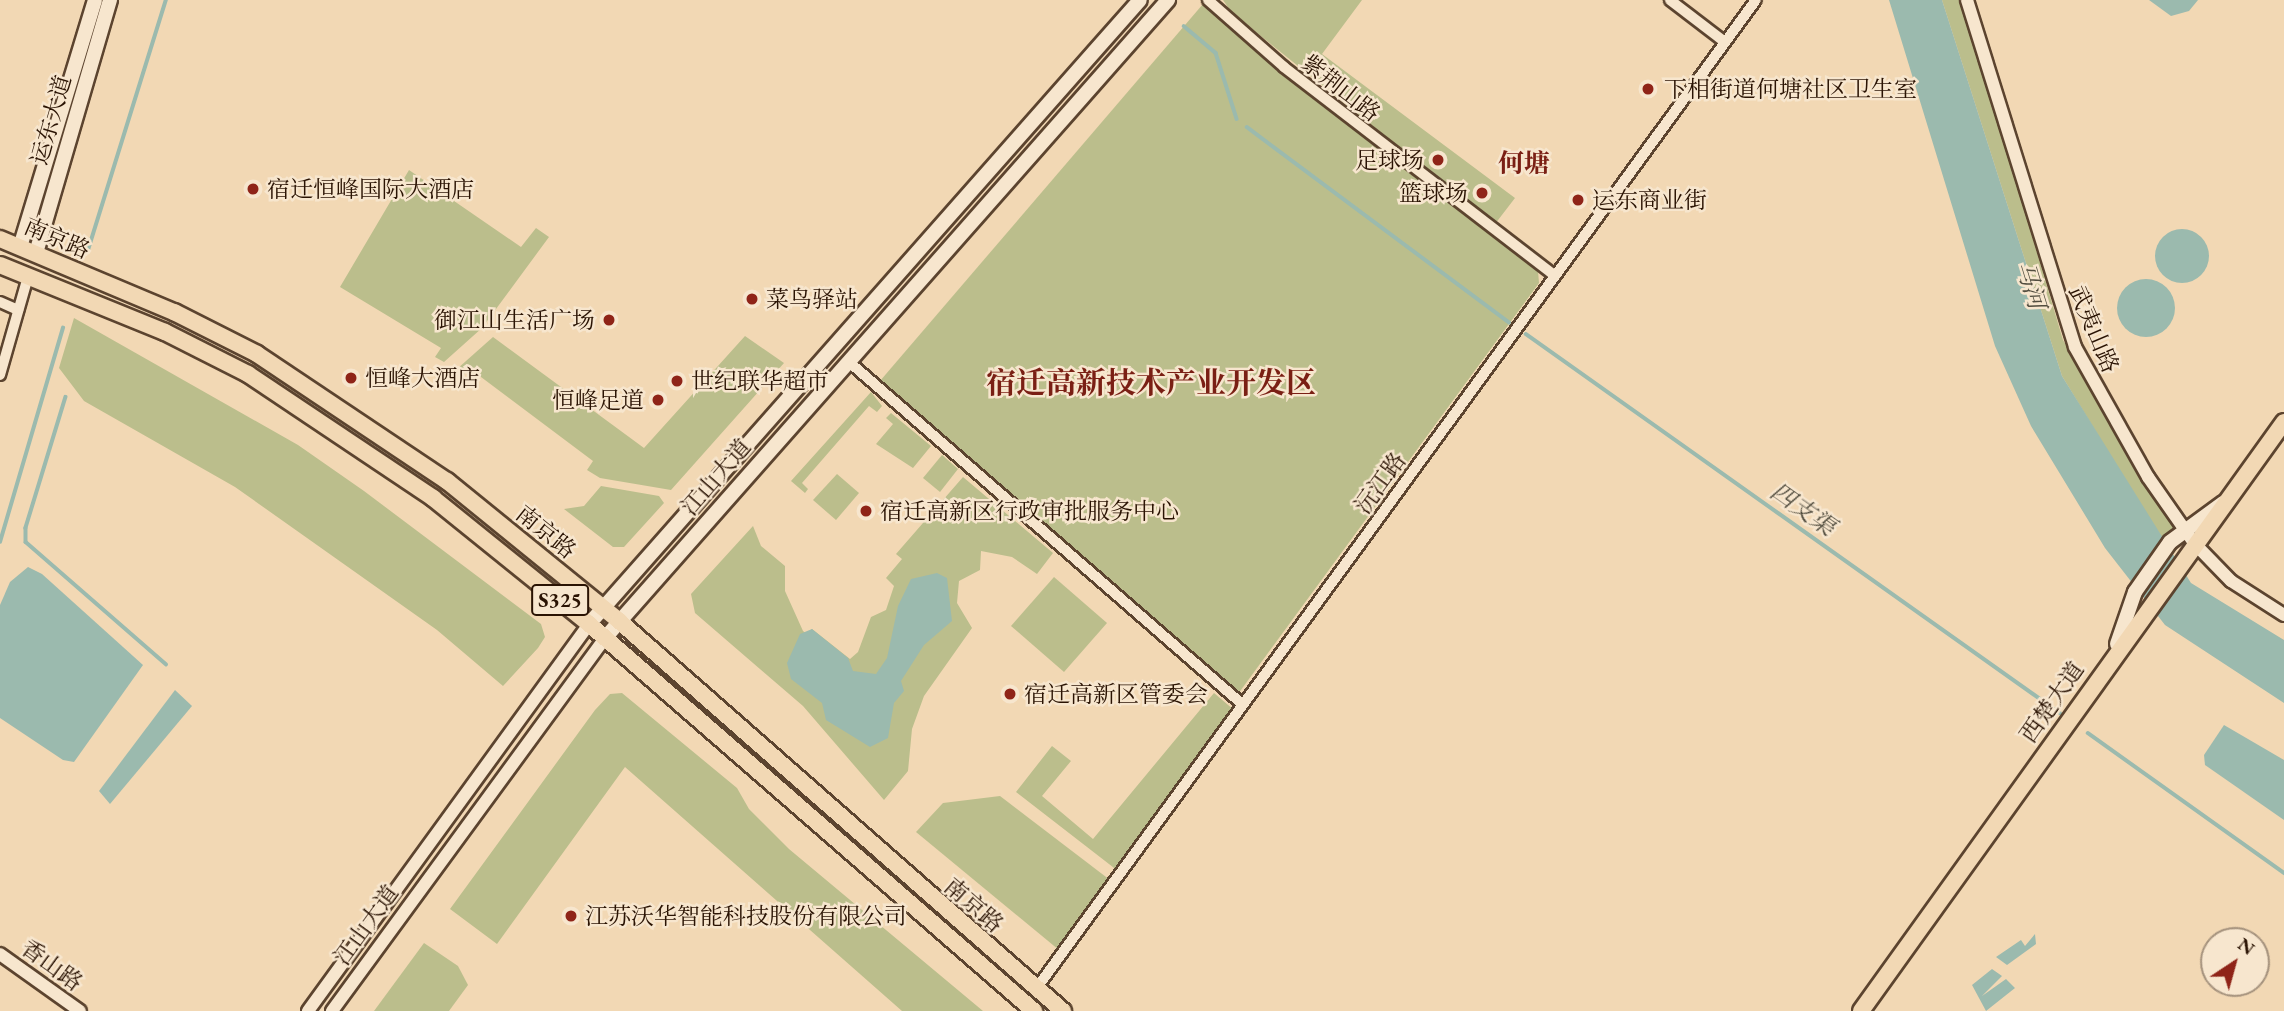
<!DOCTYPE html>
<html>
<head>
<meta charset="utf-8">
<style>
  body { margin:0 }
  #map { position:relative; width:2284px; height:1011px; overflow:hidden; background:#f2d8b4; font-family:"EB Garamond","Noto Serif SC",serif }
  div>[style] { position:absolute }
  [style*='--x'] { left:calc(var(--x)*1px); top:calc(var(--y)*1px); width:calc(var(--w)*1px); rotate:calc(var(--a)*1deg) }
  .green>* { inset:0; background:#bbbe8c }
  .water>* { inset:0; background:#9bbaae }
  .round { border-radius:50% }
  .stream>* { height:3.5px; margin:-1.75px; padding:0 1.75px; transform-origin:1.75px; border-radius:1.75px; background:#9bbaae }
  .roads { filter:drop-shadow(2px 0 #5c442f) drop-shadow(-2px 0 #5c442f) drop-shadow(0 2px #5c442f) drop-shadow(0 -2px #5c442f) }
  .minor>* { height:10px; margin:-5px; padding:0 5px; transform-origin:5px; border-radius:5px; background:#f7e6ce }
  .tertiary>* { height:12px; margin:-6px; padding:0 6px; transform-origin:6px; border-radius:6px; background:#f7e6ce }
  .secondary>* { height:14px; margin:-7px; padding:0 7px; transform-origin:7px; border-radius:7px; background:#f7e6ce }
  .primary>* { height:16px; margin:-8px; padding:0 8px; transform-origin:8px; border-radius:8px; background:#f2d8b4 }
  .dots>* { width:19px; height:19px; translate:-50% -50%; box-sizing:border-box; border:4px solid #f7e6ce; border-radius:50% }
  span { translate:-50% -50%; white-space:nowrap; text-align:center; line-height:1.15; -webkit-text-stroke:5px #f7e6ce; paint-order:stroke }
  .shield-label span { padding:2px 5px; background:#f7e6ce; border:2px solid; border-radius:5px; -webkit-text-stroke-width:0 }
  .shield-label { font-size:21px; color:#2a1303; font-weight:700 }
  .street-label { font-size:23px; color:#2a1303 }
  .poi-label { font-size:23px; color:#2a1303 }
  .left { translate:0 -50%; text-align:left }
  .right { translate:-100% -50%; text-align:right }
  .water-label { font-size:24px; color:#524d3f; font-style:italic }
  .quarter-label { font-size:26px; color:#7a1f14; font-weight:700 }
  .district-label { font-size:30px; color:#7a1f14; font-weight:700 }
  .north { position:absolute; left:2200px; top:927px; width:70px; height:70px; box-sizing:border-box; background:#f7e6ce; border:2px solid #a5927d; border-radius:50%; rotate:36deg; font-size:19px; font-weight:700; line-height:28px; text-align:center; color:#2a1303 }
  .north::after { content:''; display:block; margin:auto; width:24px; height:32px; background:#8f2418; clip-path:polygon(50% 0,100% 100%,50% 72%,0 100%) }
</style>
</head>
<body>
<div id="map">
  <div class="green">
    <div style="clip-path:polygon(1223px 0,1362px 0,1322px 54px,1515px 198px,1495px 224px,1232px 13px)"></div>
    <div style="clip-path:polygon(1942px 0,1962px 0,2063px 340px,2177px 530px,2165px 545px,2062px 376px)"></div>
    <div style="clip-path:polygon(1203px 4px,1538px 271px,1539px 283px,1238px 694px,880px 381px)"></div>
    <div style="clip-path:polygon(409px 170px,521px 247px,536px 228px,549px 237px,482px 328px,444px 362px,435px 357px,441px 348px,340px 287px)"></div>
    <div style="clip-path:polygon(74px 318px,298px 445px,364px 491px,541px 624px,545px 637px,538px 648px,503px 686px,437px 630px,235px 487px,84px 401px,59px 368px)"></div>
    <div style="clip-path:polygon(745px 336px,784px 363px,671px 490px,600px 478px,587px 470px,593px 461px,469px 368px,463px 376px,457px 369px,493px 337px,644px 448px)"></div>
    <div style="clip-path:polygon(871px 392px,882px 406px,877px 412px,869px 406px,802px 483px,808px 489px,805px 493px,791px 481px)"></div>
    <div style="clip-path:polygon(891px 413px,931px 446px,913px 468px,876px 444px,893px 424px,886px 418px)"></div>
    <div style="clip-path:polygon(942px 455px,958px 469px,940px 492px,923px 478px)"></div>
    <div style="clip-path:polygon(837px 474px,859px 493px,836px 520px,813px 500px)"></div>
    <div style="clip-path:polygon(963px 477px,1053px 553px,1037px 574px,1012px 557px,981px 551px,980px 570px,959px 581px,957px 603px,972px 628px,924px 696px,912px 729px,908px 771px,884px 800px,803px 706px,695px 613px,691px 594px,753px 526px,761px 546px,785px 566px,785px 591px,803px 631px,807px 634px,812px 629px,850px 659px,858px 652px,871px 617px,886px 610px,894px 586px,886px 578px,902px 559px,896px 554px)"></div>
    <div style="clip-path:polygon(601px 486px,659px 496px,664px 503px,624px 547px,613px 547px,564px 509px,584px 506px)"></div>
    <div style="clip-path:polygon(1054px 577px,1107px 623px,1064px 672px,1011px 626px)"></div>
    <div style="clip-path:polygon(622px 693px,737px 788px,749px 809px,789px 849px,983px 1011px,902px 1011px,625px 767px,497px 944px,450px 909px,595px 710px,610px 694px)"></div>
    <div style="clip-path:polygon(1214px 693px,1234px 710px,1118px 871px,1016px 792px,1052px 746px,1071px 761px,1042px 796px,1093px 839px)"></div>
    <div style="clip-path:polygon(1000px 796px,1110px 880px,1059px 950px,916px 832px,943px 803px)"></div>
    <div style="clip-path:polygon(424px 943px,458px 966px,468px 985px,449px 1011px,374px 1011px)"></div>
  </div>
  <div class="water">
    <div style="clip-path:polygon(1889px 0,1942px 0,2062px 376px,2191px 583px,2284px 640px,2284px 703px,2165px 625px,2105px 548px,2031px 426px,1995px 346px)"></div>
    <div style="clip-path:polygon(2149px 0,2198px 0,2189px 11px,2171px 16px)"></div>
    <div class="round" style="left:2155px;top:229px;width:54px;height:54px"></div>
    <div class="round" style="left:2117px;top:279px;width:58px;height:58px"></div>
    <div style="clip-path:polygon(28px 567px,42px 574px,143px 665px,74px 762px,63px 760px,0 718px,0 605px,10px 582px)"></div>
    <div style="clip-path:polygon(937px 573px,947px 578px,952px 621px,924px 645px,901px 681px,904px 691px,894px 703px,888px 738px,870px 747px,826px 720px,822px 703px,791px 679px,787px 663px,800px 634px,812px 629px,848px 658px,853px 671px,876px 674px,887px 658px,898px 606px,911px 579px)"></div>
    <div style="clip-path:polygon(175px 690px,192px 706px,110px 804px,99px 791px)"></div>
    <div style="clip-path:polygon(2224px 725px,2284px 760px,2284px 820px,2205px 765px,2204px 755px)"></div>
    <div style="clip-path:polygon(2035px 934px,2036px 944px,2007px 965px,1996px 957px,2021px 940px,2025px 946px)"></div>
    <div style="clip-path:polygon(1992px 969px,2002px 976px,1982px 996px,2006px 979px,2015px 988px,1986px 1011px,1972px 985px)"></div>
  </div>
  <div class="stream">
    <div style="--x:1184;--y:26;--w:42;--a:40.2"></div>
    <div style="--x:1216;--y:53;--w:69;--a:72.3"></div>
    <div style="--x:1247;--y:127;--w:327;--a:36.7"></div>
    <div style="--x:88;--y:250;--w:262;--a:-72.7"></div>
    <div style="--x:1526;--y:334;--w:655;--a:35.36"></div>
    <div style="--x:66;--y:397;--w:137;--a:107"></div>
    <div style="--x:26;--y:528;--w:14;--a:90"></div>
    <div style="--x:26;--y:542;--w:186;--a:41.1"></div>
    <div style="--x:0;--y:542;--w:223;--a:-73.6"></div>
    <div style="--x:2088;--y:733;--w:241;--a:35.5"></div>
  </div>
  <div class="roads">
    <div class="minor">
      <div style="--x:1208;--y:0;--w:101;--a:41.4"></div>
      <div style="--x:1284;--y:67;--w:342;--a:37.6"></div>
      <div style="--x:1670;--y:0;--w:69;--a:37.4"></div>
      <div style="--x:0;--y:302;--w:20;--a:24"></div>
      <div style="--x:848;--y:361;--w:522;--a:41.04"></div>
      <div style="--x:0;--y:375;--w:102;--a:-74.1"></div>
      <div style="--x:1036;--y:989;--w:1223;--a:-53.95"></div>
    </div>
    <div class="tertiary">
      <div style="--x:1967;--y:0;--w:363;--a:72.7"></div>
      <div style="--x:2075;--y:347;--w:149;--a:60.7"></div>
      <div style="--x:2148;--y:477;--w:80;--a:55.1"></div>
      <div style="--x:2194;--y:543;--w:53;--a:45.8"></div>
      <div style="--x:2231;--y:581;--w:63;--a:32.7"></div>
      <div style="--x:0;--y:954;--w:98;--a:35.5"></div>
      <div style="--x:308;--y:1011;--w:478;--a:-54"></div>
      <div style="--x:332;--y:1011;--w:462;--a:-53.8"></div>
    </div>
    <div class="secondary">
      <div style="--x:20;--y:247;--w:258;--a:-73.1"></div>
      <div style="--x:36;--y:253;--w:264;--a:-73.7"></div>
      <div style="--x:589;--y:624;--w:832;--a:-48.56"></div>
      <div style="--x:605;--y:638;--w:851;--a:-48.57"></div>
      <div style="--x:2117;--y:644;--w:55;--a:-70.9"></div>
      <div style="--x:2135;--y:592;--w:61;--a:-55"></div>
      <div style="--x:2170;--y:542;--w:66;--a:-36.3"></div>
    </div>
    <div class="primary">
      <div style="--x:0;--y:239;--w:189;--a:22.8"></div>
      <div style="--x:174;--y:312;--w:93;--a:26.8"></div>
      <div style="--x:257;--y:354;--w:229;--a:33.8"></div>
      <div style="--x:447;--y:481;--w:222;--a:39.1"></div>
      <div style="--x:619;--y:621;--w:591;--a:41.3"></div>
      <div style="--x:0;--y:265;--w:178;--a:22.1"></div>
      <div style="--x:165;--y:332;--w:93;--a:26.8"></div>
      <div style="--x:248;--y:374;--w:223;--a:33.8"></div>
      <div style="--x:433;--y:498;--w:201;--a:38.9"></div>
      <div style="--x:589;--y:624;--w:590;--a:41.01"></div>
      <div style="--x:1861;--y:1011;--w:725;--a:-54.32"></div>
    </div>
  </div>
  <div class="dots">
    <div style="left:1648px;top:89px;background:#8f2418"></div>
    <div style="left:1438px;top:160px;background:#8f2418"></div>
    <div style="left:253px;top:189px;background:#8f2418"></div>
    <div style="left:1482px;top:193px;background:#8f2418"></div>
    <div style="left:1578px;top:200px;background:#8f2418"></div>
    <div style="left:752px;top:299px;background:#8f2418"></div>
    <div style="left:609px;top:320px;background:#8f2418"></div>
    <div style="left:351px;top:378px;background:#8f2418"></div>
    <div style="left:677px;top:381px;background:#8f2418"></div>
    <div style="left:658px;top:400px;background:#8f2418"></div>
    <div style="left:866px;top:511px;background:#8f2418"></div>
    <div style="left:1010px;top:694px;background:#8f2418"></div>
    <div style="left:571px;top:916px;background:#8f2418"></div>
  </div>
  <div class="shield-label">
    <span style="left:560px;top:600px">S325</span>
  </div>
  <div class="street-label">
    <span style="left:1341px;top:88px;rotate:38deg">紫荆山路</span>
    <span style="left:51px;top:120px;rotate:-74deg">运东大道</span>
    <span style="left:57px;top:238px;rotate:23deg">南京路</span>
    <span style="left:2094px;top:329px;rotate:67deg">武夷山路</span>
    <span style="left:716px;top:477px;rotate:-49deg">江山大道</span>
    <span style="left:1380px;top:483px;rotate:-54deg">沅江路</span>
    <span style="left:546px;top:532px;rotate:39deg">南京路</span>
    <span style="left:2052px;top:702px;rotate:-55deg">西楚大道</span>
    <span style="left:974px;top:905px;rotate:41deg">南京路</span>
    <span style="left:366px;top:925px;rotate:-54deg">江山大道</span>
    <span style="left:52px;top:965px;rotate:36deg">香山路</span>
  </div>
  <div class="poi-label">
    <span class="left" style="left:1664px;top:89px">下相街道何塘社区卫生室</span>
    <span class="right" style="left:1424px;top:160px">足球场</span>
    <span class="left" style="left:267px;top:189px">宿迁恒峰国际大酒店</span>
    <span class="right" style="left:1468px;top:193px">篮球场</span>
    <span class="left" style="left:1592px;top:200px">运东商业街</span>
    <span class="left" style="left:766px;top:299px">菜鸟驿站</span>
    <span class="right" style="left:595px;top:320px">御江山生活广场</span>
    <span class="left" style="left:365px;top:378px">恒峰大酒店</span>
    <span class="left" style="left:691px;top:381px">世纪联华超市</span>
    <span class="right" style="left:644px;top:400px">恒峰足道</span>
    <span class="left" style="left:880px;top:511px">宿迁高新区行政审批服务中心</span>
    <span class="left" style="left:1024px;top:694px">宿迁高新区管委会</span>
    <span class="left" style="left:585px;top:916px">江苏沃华智能科技股份有限公司</span>
  </div>
  <div class="water-label">
    <span style="left:2031px;top:285px;rotate:73deg">马河</span>
    <span style="left:1803px;top:509px;rotate:35deg">四支渠</span>
  </div>
  <div class="quarter-label">
    <span style="left:1524px;top:164px">何塘</span>
  </div>
  <div class="district-label">
    <span style="left:1151px;top:383px">宿迁高新技术产业开发区</span>
  </div>
  <div class="north">N</div>
</div>
</body>
</html>
